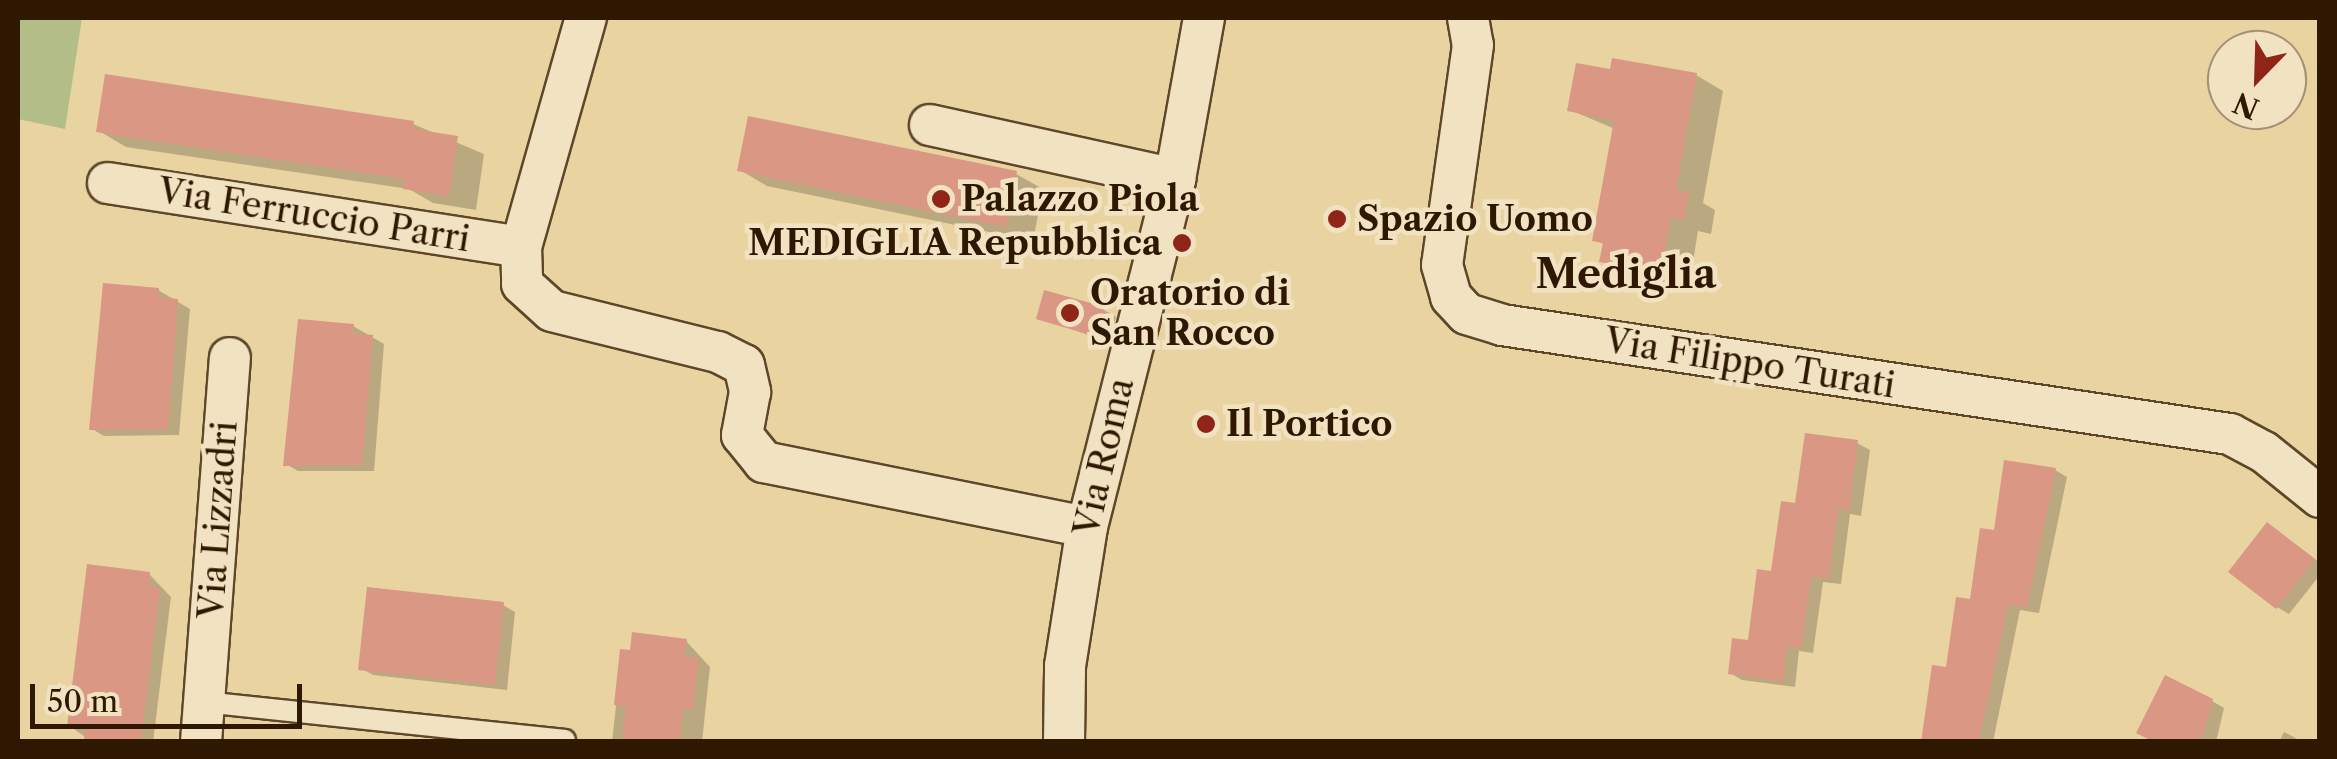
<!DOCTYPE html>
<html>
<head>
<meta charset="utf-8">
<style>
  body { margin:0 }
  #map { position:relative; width:2337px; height:759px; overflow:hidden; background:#e9d3a1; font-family:"Libre Caslon Text",serif }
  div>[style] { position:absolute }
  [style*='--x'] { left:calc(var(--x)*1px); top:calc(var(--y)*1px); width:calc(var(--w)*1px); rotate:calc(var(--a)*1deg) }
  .green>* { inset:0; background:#b3bd87 }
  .shadow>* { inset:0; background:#0003 }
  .building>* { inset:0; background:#da9784 }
  .roads { filter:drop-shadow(2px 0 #5e4729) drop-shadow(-2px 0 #5e4729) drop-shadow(0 2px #5e4729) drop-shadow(0 -2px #5e4729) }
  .lane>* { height:20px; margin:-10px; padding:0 10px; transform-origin:10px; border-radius:10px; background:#f1e2c2 }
  .street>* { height:40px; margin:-20px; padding:0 20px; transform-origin:20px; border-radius:20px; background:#f1e2c2 }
  .dots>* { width:28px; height:28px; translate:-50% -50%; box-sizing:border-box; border:5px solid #f1e2c2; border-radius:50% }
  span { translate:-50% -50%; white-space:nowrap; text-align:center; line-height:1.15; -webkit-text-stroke:9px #f1e2c2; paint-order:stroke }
  .poi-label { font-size:35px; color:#2f1801; font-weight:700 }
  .left { translate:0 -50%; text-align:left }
  .right { translate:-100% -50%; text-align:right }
  .street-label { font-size:35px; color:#2f1801 }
  .quarter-label { font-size:40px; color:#2f1801; font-weight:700 }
  .frame { position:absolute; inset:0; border:20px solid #2f1801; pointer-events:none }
  .north { position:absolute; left:2207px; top:30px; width:100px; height:100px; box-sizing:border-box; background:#f1e2c2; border:2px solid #a39175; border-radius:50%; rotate:203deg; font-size:28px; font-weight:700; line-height:40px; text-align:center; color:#2f1801 }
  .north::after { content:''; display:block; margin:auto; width:35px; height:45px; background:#8f2418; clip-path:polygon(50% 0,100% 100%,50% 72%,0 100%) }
  .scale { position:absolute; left:30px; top:684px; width:272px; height:45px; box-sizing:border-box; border:5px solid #2f1801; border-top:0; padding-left:12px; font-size:30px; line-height:35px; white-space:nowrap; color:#2f1801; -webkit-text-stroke:8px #f1e2c2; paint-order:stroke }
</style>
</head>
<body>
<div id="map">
  <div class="green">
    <div style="clip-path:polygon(18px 18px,82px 18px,65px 129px,18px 119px)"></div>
  </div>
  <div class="shadow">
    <div style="clip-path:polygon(1612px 72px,1696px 75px,1723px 91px,1703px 203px,1715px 210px,1711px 234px,1698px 231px,1689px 286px,1629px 276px,1602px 260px,1605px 245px,1595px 239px,1615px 129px,1570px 110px)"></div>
    <div style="clip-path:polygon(413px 124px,484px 154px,476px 210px,433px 203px,409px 189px,126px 147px,99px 131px)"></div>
    <div style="clip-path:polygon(740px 170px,1016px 174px,1043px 189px,1033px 241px,767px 186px)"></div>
    <div style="clip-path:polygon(158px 290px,190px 309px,179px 435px,104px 436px,92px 429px)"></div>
    <div style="clip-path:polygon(1104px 310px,1116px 317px,1109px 342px,1039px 318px)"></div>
    <div style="clip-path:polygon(353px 326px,384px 344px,374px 471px,298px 471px,286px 464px)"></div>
    <div style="clip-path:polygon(1857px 443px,1870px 450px,1861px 516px,1850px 514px,1841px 584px,1823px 582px,1813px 653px,1799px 651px,1795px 687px,1742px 680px,1730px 673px,1750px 643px,1797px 506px)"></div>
    <div style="clip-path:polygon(2055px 470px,2067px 477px,2039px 613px,2020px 610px,1993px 742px,1912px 742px,1924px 739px,1996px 533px)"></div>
    <div style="clip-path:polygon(2279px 532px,2320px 563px,2320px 575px,2289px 614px,2277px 607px)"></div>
    <div style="clip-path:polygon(149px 574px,171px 597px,153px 742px,92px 742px,70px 726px)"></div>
    <div style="clip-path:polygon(503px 605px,515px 612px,507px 690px,373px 675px,361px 668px)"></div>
    <div style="clip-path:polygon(686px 641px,710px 667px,702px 742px,612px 742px,622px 652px)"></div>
    <div style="clip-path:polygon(2212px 701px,2224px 708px,2216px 742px,2157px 742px)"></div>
    <div style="clip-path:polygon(2284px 732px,2303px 742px,2279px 742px)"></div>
  </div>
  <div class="building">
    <div style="clip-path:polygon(1612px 58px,1697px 73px,1676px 190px,1689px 192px,1684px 220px,1671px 218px,1662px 272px,1599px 262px,1603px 243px,1592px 241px,1614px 120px,1567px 111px,1576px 63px,1610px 69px)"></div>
    <div style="clip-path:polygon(105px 74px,414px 121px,413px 129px,458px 136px,449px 196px,403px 189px,404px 179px,96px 132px)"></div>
    <div style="clip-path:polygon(748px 116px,1017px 171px,1006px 227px,737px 171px)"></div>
    <div style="clip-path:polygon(103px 283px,159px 288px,158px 297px,178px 299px,168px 430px,89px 430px)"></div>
    <div style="clip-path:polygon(1044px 290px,1105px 307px,1097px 337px,1036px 319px)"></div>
    <div style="clip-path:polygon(298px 319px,354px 324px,353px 333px,373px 335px,362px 465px,283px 466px)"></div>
    <div style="clip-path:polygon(1805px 433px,1858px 440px,1849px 510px,1838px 509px,1829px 579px,1811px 576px,1801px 648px,1787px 646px,1783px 682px,1728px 674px,1732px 638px,1748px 640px,1757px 569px,1771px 571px,1781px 501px,1795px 503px)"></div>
    <div style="clip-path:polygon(2004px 460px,2056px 468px,2027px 607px,2008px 605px,1979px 742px,1921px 742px,1932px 665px,1946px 667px,1956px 597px,1970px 599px,1980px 528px,1994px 530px)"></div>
    <div style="clip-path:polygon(2267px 522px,2315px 559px,2276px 609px,2228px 572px)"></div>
    <div style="clip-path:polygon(87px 564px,150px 572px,149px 586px,160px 587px,141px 742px,84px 740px,85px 730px,67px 727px)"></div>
    <div style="clip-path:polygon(367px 587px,504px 602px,495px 685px,358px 670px)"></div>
    <div style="clip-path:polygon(632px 632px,687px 639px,685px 656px,699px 658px,693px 709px,683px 708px,680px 742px,622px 742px,626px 706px,614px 705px,620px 649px,630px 650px)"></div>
    <div style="clip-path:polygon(2165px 675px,2213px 699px,2201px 742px,2154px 742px,2136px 733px)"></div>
  </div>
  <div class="roads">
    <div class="lane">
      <div style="--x:204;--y:702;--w:363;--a:6"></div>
    </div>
    <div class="street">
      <div style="--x:1468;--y:18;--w:27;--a:80"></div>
      <div style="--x:1473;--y:45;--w:222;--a:98"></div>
      <div style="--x:1442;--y:265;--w:33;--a:74"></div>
      <div style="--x:1451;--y:297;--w:23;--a:47"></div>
      <div style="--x:1467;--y:314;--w:37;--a:17"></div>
      <div style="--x:1502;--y:325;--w:736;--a:8.52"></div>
      <div style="--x:2230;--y:434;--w:38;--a:28"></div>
      <div style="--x:2264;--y:452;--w:72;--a:38.8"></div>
      <div style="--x:930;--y:125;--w:251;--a:12.4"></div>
      <div style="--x:108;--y:183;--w:418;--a:8.8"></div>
      <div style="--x:521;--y:247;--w:37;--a:88"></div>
      <div style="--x:522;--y:284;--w:40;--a:42"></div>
      <div style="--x:552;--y:311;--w:171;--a:13.9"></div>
      <div style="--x:718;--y:352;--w:29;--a:27"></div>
      <div style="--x:744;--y:365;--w:28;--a:77"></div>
      <div style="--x:750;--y:392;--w:44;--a:100.5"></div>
      <div style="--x:742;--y:435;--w:35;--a:51"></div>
      <div style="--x:764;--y:462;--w:329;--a:11.4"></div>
      <div style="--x:521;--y:247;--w:238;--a:-74.2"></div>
      <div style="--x:201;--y:742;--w:385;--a:-85.7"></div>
      <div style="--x:1064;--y:742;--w:76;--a:-89.2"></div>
      <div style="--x:1065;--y:666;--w:141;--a:-81"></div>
      <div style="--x:1087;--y:527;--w:359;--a:-75.8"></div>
      <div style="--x:1175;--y:179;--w:164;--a:-79.8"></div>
    </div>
  </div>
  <div class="dots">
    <div style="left:941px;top:199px;background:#8f2418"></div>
    <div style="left:1337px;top:219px;background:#8f2418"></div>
    <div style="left:1182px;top:243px;background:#8f2418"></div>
    <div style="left:1070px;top:313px;background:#8f2418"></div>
    <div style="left:1206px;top:424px;background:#8f2418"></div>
  </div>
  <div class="poi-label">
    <span class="left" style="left:961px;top:199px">Palazzo Piola</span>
    <span class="left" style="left:1357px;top:219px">Spazio Uomo</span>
    <span class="right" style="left:1162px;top:243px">MEDIGLIA Repubblica</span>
    <span class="left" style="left:1090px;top:313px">Oratorio di<br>San Rocco</span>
    <span class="left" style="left:1226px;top:424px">Il Portico</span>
  </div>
  <div class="street-label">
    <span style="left:314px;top:215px;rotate:9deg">Via Ferruccio Parri</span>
    <span style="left:1750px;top:363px;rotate:9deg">Via Filippo Turati</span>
    <span style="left:1104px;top:457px;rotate:-77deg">Via Roma</span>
    <span style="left:218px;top:520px;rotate:-86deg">Via Lizzadri</span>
  </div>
  <div class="quarter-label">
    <span style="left:1626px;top:274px">Mediglia</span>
  </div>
  <div class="frame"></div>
  <div class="north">N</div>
  <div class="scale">50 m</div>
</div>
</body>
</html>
